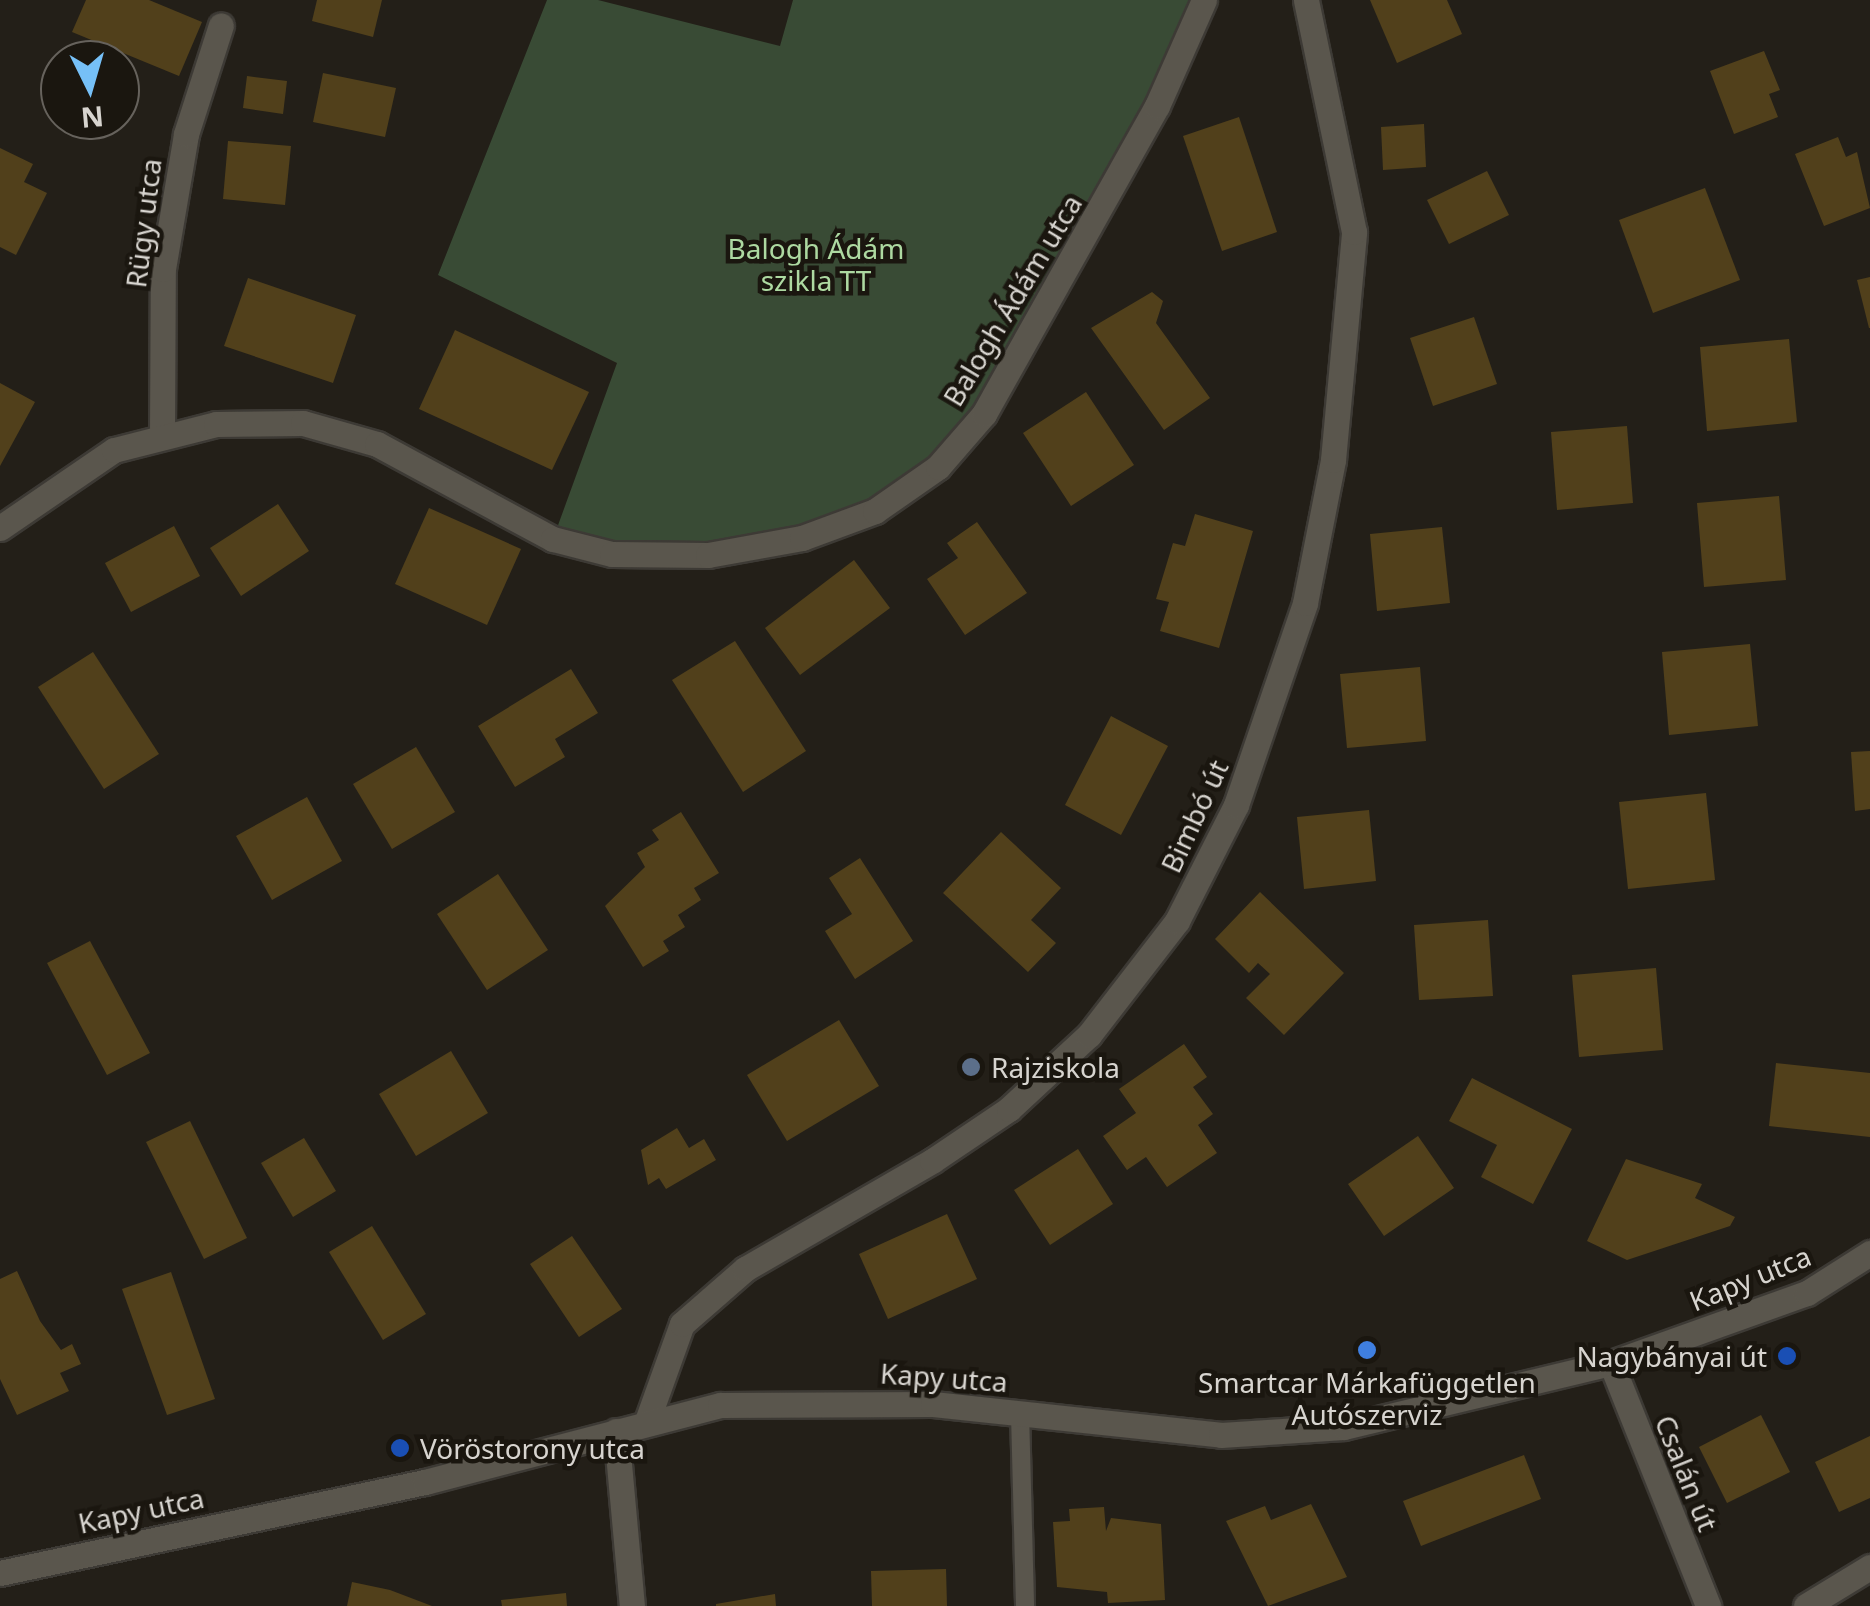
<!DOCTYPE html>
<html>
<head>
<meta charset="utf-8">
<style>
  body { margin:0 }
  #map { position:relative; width:1870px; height:1606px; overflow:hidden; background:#231f18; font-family:"Noto Sans",sans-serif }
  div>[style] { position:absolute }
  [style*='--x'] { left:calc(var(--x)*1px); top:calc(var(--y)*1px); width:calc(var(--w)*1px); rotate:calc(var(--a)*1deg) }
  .green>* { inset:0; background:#394b35 }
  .building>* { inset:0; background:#51401b }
  .roads { filter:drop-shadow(2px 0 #3d3a35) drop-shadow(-2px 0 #3d3a35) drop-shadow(0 2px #3d3a35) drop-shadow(0 -2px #3d3a35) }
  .lane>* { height:18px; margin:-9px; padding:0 9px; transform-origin:9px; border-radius:9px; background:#5a564d }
  .street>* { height:25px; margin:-12.5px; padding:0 12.5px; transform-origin:12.5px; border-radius:12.5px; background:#5a564d }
  .secondary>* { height:25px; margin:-12.5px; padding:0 12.5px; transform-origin:12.5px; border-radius:12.5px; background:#5a564d }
  .dots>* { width:28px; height:28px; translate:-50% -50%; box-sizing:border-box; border:5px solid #1a160f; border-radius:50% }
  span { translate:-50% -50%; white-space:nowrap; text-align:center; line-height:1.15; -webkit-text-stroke:9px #1a160f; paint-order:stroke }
  .street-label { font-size:28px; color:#d7d4cf }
  .park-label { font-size:28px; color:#add9a1 }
  .poi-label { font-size:28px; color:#d7d4cf }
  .left { translate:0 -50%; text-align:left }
  .right { translate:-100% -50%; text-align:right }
  .north { position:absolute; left:40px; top:40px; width:100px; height:100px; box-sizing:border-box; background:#1a160f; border:2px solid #66625c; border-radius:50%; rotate:175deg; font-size:28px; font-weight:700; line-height:40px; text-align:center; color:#d7d4cf }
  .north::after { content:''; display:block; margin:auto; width:35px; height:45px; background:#76c0f7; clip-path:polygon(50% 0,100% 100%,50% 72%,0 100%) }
</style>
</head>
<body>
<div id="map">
  <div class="green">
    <div style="clip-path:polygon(547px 0,598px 0,780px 46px,793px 0,1204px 0,984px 414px,875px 511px,708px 555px,553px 539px,617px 363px,438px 275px)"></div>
  </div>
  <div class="building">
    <div style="clip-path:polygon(86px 0,149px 0,202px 22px,179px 76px,72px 32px)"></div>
    <div style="clip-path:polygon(317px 0,382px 0,373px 37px,312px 21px)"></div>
    <div style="clip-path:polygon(1370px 0,1447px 0,1462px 34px,1397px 63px)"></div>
    <div style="clip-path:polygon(1764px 51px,1780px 90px,1769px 94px,1778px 117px,1734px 134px,1710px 71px)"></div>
    <div style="clip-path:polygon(323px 73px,396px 88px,385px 137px,313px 122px)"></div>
    <div style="clip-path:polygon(247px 76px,287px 81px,283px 114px,243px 108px)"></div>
    <div style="clip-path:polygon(1239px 117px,1277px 232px,1222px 251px,1183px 136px)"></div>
    <div style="clip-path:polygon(1424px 124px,1426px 167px,1383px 170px,1381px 127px)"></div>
    <div style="clip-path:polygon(1838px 137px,1846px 157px,1857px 152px,1870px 208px,1824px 226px,1795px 154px)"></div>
    <div style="clip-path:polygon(228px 141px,291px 146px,285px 205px,223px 199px)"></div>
    <div style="clip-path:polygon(0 148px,33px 164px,24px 182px,47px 193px,16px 255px,0 247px)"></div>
    <div style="clip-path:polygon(1487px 171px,1509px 215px,1449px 244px,1427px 200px)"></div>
    <div style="clip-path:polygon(1705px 188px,1740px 280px,1653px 313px,1619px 220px)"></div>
    <div style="clip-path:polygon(1870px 277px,1870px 328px,1869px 328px,1857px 280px)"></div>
    <div style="clip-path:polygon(248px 278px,356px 315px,333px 383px,224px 346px)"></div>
    <div style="clip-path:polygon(1152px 292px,1163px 301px,1156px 323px,1210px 398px,1164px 430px,1091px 328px)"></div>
    <div style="clip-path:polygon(1474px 317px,1497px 384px,1433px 406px,1410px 338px)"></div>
    <div style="clip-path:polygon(455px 330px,589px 392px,552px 470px,419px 409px)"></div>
    <div style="clip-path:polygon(1789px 339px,1797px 422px,1707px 431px,1700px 347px)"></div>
    <div style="clip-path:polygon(0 383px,35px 402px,0 466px)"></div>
    <div style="clip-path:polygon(1086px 392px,1134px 465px,1071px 506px,1023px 433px)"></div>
    <div style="clip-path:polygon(1627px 426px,1633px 503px,1557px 510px,1551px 432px)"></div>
    <div style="clip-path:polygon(1779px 496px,1786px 580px,1704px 587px,1697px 503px)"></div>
    <div style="clip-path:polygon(278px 504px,309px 551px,241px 596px,210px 548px)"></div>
    <div style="clip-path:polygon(429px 508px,521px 549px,487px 625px,395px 584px)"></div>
    <div style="clip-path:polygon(1195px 514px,1253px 531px,1219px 648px,1160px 631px,1169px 602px,1156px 599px,1173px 543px,1185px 546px)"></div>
    <div style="clip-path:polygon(977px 522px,1027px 593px,965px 635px,927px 579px,958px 558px,947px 543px)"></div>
    <div style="clip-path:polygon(174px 526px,200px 576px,131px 612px,105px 563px)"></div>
    <div style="clip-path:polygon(1442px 527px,1450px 603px,1377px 611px,1370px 534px)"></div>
    <div style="clip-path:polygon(854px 560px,890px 608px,800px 675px,765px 628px)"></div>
    <div style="clip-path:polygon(735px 641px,806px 751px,743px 792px,672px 680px)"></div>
    <div style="clip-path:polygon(1750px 644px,1758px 726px,1669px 735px,1662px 652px)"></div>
    <div style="clip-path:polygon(93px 652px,159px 754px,104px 789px,38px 687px)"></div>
    <div style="clip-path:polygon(1420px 667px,1426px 741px,1347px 748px,1340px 674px)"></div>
    <div style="clip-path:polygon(571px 669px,598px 713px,555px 739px,565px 757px,515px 787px,478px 726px)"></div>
    <div style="clip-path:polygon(1111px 716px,1168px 746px,1121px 835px,1065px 805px)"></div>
    <div style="clip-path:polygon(416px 747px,455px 812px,392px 849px,353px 784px)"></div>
    <div style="clip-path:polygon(1870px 751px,1870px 809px,1855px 811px,1851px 752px)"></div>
    <div style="clip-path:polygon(1706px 793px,1715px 880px,1628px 889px,1619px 802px)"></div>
    <div style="clip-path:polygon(307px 797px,342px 861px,272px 900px,236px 836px)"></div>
    <div style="clip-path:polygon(1369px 810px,1376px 881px,1304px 889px,1297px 817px)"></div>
    <div style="clip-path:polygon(681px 812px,719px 873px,694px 888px,701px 900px,678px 915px,685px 927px,663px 941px,669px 951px,643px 967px,605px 906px,645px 867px,637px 853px,659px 840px,652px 830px)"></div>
    <div style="clip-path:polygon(1001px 832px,1061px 888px,1031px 920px,1056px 943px,1028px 972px,943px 893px)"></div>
    <div style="clip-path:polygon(860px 858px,913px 941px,855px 979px,825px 931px,852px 914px,829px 878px)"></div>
    <div style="clip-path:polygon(498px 874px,548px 950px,487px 990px,437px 914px)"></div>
    <div style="clip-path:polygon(1260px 892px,1344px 973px,1284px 1035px,1246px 998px,1270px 974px,1258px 963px,1249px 973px,1215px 939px)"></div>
    <div style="clip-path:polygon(1488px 920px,1493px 996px,1419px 1000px,1414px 925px)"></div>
    <div style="clip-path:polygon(90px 941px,150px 1053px,107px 1075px,47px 963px)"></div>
    <div style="clip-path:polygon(1656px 968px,1663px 1050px,1579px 1057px,1572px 975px)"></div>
    <div style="clip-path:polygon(839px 1020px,879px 1086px,787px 1141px,747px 1075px)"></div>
    <div style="clip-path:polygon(1184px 1044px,1207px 1077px,1193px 1087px,1213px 1114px,1198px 1125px,1217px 1153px,1167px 1187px,1146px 1157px,1127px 1170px,1103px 1136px,1136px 1113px,1119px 1089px)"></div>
    <div style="clip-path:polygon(451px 1051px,488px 1113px,416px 1156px,379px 1094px)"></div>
    <div style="clip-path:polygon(1776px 1063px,1870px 1073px,1870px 1137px,1769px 1126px)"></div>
    <div style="clip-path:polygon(1472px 1078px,1572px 1129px,1533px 1204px,1481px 1177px,1497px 1145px,1449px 1121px)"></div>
    <div style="clip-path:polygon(190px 1121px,247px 1238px,204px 1259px,146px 1142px)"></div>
    <div style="clip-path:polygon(677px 1128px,689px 1148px,704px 1139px,716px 1160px,666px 1189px,659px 1178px,648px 1185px,641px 1150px)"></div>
    <div style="clip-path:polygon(1418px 1136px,1454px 1188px,1384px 1236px,1348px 1184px)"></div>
    <div style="clip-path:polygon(304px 1138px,336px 1191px,293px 1217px,261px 1163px)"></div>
    <div style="clip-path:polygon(1078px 1149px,1113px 1204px,1050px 1245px,1014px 1190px)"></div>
    <div style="clip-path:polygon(1626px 1159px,1702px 1184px,1695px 1198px,1735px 1217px,1730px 1226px,1627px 1260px,1587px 1241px)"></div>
    <div style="clip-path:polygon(947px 1214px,977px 1279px,888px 1319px,859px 1254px)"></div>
    <div style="clip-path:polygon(372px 1226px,426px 1314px,383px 1340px,329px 1252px)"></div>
    <div style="clip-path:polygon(572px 1236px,622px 1309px,579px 1337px,530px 1264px)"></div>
    <div style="clip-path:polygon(17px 1271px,40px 1321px,61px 1350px,72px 1344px,81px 1364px,60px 1373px,69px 1391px,17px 1415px,0 1379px,0 1279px)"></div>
    <div style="clip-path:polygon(171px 1272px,215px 1399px,167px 1415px,122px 1289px)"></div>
    <div style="clip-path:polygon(1761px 1415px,1790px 1472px,1727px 1503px,1699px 1447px)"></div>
    <div style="clip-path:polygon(1870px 1436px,1870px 1498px,1839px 1512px,1815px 1462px)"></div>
    <div style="clip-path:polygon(1524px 1455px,1541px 1499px,1421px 1546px,1403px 1501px)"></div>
    <div style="clip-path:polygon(1311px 1504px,1347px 1577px,1268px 1606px,1226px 1521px,1265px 1506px,1271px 1520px)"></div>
    <div style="clip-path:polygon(1104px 1507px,1106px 1531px,1111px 1518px,1161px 1524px,1165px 1600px,1108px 1603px,1107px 1592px,1057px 1587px,1053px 1522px,1070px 1521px,1069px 1509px)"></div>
    <div style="clip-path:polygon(946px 1569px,947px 1606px,872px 1606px,871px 1571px)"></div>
    <div style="clip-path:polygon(352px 1582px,390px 1590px,432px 1606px,347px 1606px)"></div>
    <div style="clip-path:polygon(566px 1593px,567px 1606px,502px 1606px,501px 1600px)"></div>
    <div style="clip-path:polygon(775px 1594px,776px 1606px,716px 1606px,716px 1604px)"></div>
  </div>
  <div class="roads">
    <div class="lane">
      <div style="--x:1020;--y:1413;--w:193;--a:88.5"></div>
    </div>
    <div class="street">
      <div style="--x:162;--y:434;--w:165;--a:-89.7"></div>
      <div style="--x:163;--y:269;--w:137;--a:-80.3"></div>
      <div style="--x:186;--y:134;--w:114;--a:-72.2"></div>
      <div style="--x:0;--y:528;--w:138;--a:-34.4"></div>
      <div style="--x:114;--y:450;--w:105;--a:-14.3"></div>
      <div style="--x:216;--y:424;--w:87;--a:-0.7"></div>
      <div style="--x:303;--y:423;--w:77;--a:15.8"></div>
      <div style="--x:377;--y:444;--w:200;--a:28.4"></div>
      <div style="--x:553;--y:539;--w:61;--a:14.3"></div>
      <div style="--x:612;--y:554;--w:96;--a:0.6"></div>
      <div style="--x:708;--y:555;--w:96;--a:-10.3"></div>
      <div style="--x:802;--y:538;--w:78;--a:-20.3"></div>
      <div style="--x:875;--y:511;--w:77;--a:-34.9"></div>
      <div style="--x:938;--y:467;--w:70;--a:-49"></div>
      <div style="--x:984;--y:414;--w:353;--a:-60.7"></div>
      <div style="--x:1157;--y:106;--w:116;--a:-66.1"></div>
      <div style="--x:1611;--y:1363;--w:262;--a:68.2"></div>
      <div style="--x:647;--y:1421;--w:103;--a:-70.2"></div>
      <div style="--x:682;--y:1324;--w:84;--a:-41.1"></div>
      <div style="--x:745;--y:1269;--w:216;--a:-30"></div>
      <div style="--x:932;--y:1161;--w:93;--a:-34"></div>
      <div style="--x:1009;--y:1109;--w:109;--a:-42.8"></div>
      <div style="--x:1089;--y:1035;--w:144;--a:-52.3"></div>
      <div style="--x:1177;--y:921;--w:130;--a:-63"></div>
      <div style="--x:1236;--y:805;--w:213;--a:-71.1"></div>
      <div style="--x:1305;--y:603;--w:146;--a:-78.9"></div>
      <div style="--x:1333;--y:460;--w:229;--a:-84.7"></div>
      <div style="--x:1354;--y:232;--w:237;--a:-101.7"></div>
      <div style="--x:616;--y:1431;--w:176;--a:84.8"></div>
      <div style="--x:1806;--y:1606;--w:75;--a:-31.4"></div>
    </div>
    <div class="secondary">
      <div style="--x:0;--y:1573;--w:435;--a:-12.1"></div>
      <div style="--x:425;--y:1482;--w:305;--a:-14.6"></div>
      <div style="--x:720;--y:1405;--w:213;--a:-0.3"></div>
      <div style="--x:933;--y:1404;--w:290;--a:6.1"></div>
      <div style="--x:1221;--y:1435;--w:123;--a:-3.7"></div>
      <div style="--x:1344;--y:1427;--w:275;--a:-13.5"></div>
      <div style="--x:1611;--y:1363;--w:208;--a:-19.7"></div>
      <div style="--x:1807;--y:1293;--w:75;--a:-32.4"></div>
    </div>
  </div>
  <div class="dots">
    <div style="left:971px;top:1067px;background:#5c6f8a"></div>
    <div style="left:1367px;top:1350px;background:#3f7fe0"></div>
    <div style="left:1787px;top:1356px;background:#1a4fb4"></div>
    <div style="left:400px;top:1448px;background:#1a4fb4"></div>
  </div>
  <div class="street-label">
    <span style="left:143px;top:223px;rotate:-83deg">Rügy utca</span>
    <span style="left:1012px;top:300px;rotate:-59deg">Balogh Ádám utca</span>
    <span style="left:1194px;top:816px;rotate:-65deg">Bimbó út</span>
    <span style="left:1750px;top:1278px;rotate:-22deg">Kapy utca</span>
    <span style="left:944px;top:1377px;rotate:4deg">Kapy utca</span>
    <span style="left:1687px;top:1473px;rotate:68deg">Csalán út</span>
    <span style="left:141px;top:1510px;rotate:-12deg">Kapy utca</span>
  </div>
  <div class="park-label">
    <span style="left:816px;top:264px">Balogh Ádám<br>szikla TT</span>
  </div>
  <div class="poi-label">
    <span class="left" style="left:991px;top:1067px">Rajziskola</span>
    <span class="right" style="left:1767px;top:1356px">Nagybányai út</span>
    <span style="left:1367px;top:1398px">Smartcar Márkafüggetlen<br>Autószerviz</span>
    <span class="left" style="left:420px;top:1448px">Vöröstorony utca</span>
  </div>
  <div class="north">N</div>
</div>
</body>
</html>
